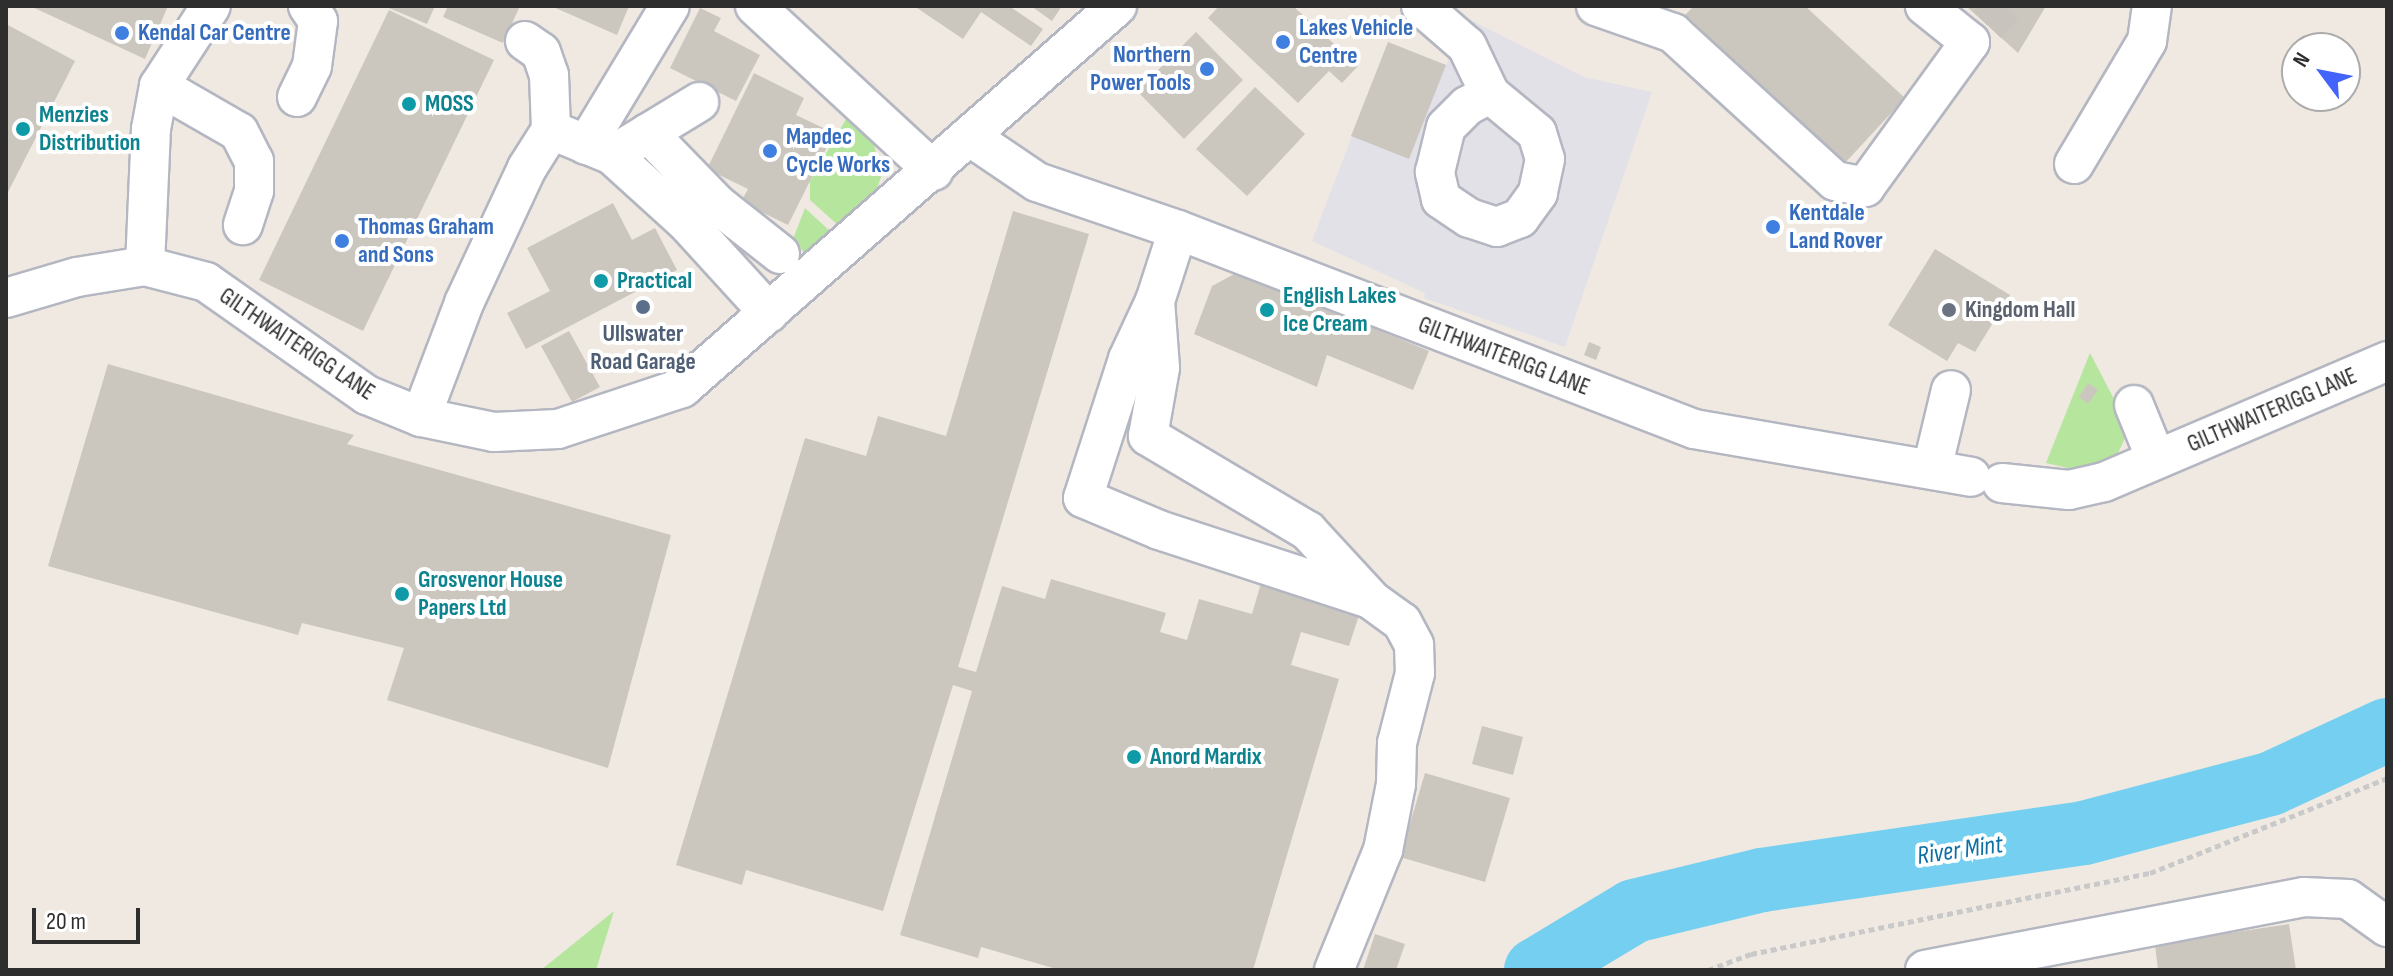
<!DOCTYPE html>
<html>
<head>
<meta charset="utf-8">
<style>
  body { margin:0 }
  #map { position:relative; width:2393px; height:976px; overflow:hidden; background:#efe9e1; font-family:"Sofia Sans Condensed",sans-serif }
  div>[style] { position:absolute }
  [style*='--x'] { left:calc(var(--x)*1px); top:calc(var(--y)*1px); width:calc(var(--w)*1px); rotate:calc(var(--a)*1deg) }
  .industrial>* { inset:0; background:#e3e1e8 }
  .green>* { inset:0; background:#b6e59e }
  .river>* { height:64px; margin:-32px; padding:0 32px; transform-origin:32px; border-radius:32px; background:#75cff0 }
  .building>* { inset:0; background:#cbc7bf }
  .minor-tunnel>* { height:38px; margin-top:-19px; transform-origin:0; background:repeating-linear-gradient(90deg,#c8c4bd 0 38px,transparent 0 57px) }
  .path>* { height:5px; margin-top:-2.5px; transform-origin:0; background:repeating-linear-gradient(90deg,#c9c9c9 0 6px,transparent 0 10px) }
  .roads { filter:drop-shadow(2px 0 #b4b7c1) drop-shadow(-2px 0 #b4b7c1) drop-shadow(0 2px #b4b7c1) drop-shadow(0 -2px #b4b7c1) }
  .minor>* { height:38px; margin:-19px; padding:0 19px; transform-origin:19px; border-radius:19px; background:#fff }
  .dots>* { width:22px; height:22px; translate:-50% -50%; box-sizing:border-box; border:4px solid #fff; border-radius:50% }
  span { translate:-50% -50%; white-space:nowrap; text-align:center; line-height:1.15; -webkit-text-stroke:8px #fff; paint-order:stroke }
  .shop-label { font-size:24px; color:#366cbe; font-weight:700 }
  .left { translate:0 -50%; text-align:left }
  .right { translate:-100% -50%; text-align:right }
  .culture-label { font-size:24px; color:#0d838f; font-weight:700 }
  .worship-label { font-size:24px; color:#5b616d; font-weight:700 }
  .service-label { font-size:24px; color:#4e5e75; font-weight:700 }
  .street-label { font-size:24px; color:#2e2e2e }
  .water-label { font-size:26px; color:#0d6fa3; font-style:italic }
  .frame { position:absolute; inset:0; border:8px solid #2e2e2e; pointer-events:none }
  .north { position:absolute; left:2281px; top:32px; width:80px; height:80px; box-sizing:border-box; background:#fff; border:2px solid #ababab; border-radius:50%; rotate:302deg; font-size:22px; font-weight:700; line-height:32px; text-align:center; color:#2e2e2e }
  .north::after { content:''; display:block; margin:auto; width:28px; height:36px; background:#4264fb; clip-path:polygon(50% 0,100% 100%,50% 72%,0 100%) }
  .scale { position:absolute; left:32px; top:908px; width:108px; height:36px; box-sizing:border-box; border:4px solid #2e2e2e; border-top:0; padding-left:10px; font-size:24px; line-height:28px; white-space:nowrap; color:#2e2e2e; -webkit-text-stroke:6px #fff; paint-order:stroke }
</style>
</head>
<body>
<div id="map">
  <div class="industrial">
    <div style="clip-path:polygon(1467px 18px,1584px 77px,1652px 92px,1565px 347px,1424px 298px,1425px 293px,1312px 241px,1388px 42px,1446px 65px,1469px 24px)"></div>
  </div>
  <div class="green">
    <div style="clip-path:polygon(849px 114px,873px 139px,881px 177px,873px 200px,839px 226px,810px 200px,810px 181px)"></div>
    <div style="clip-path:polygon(805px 208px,833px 234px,806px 255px,793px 239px)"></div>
    <div style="clip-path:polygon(2090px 353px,2114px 399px,2125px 438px,2118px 453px,2093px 467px,2077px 470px,2046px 463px)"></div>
    <div style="clip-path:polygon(614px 911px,596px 970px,541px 970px)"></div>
  </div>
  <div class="river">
    <div style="--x:1536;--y:970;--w:114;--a:-31"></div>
    <div style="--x:1634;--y:911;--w:132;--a:-13.6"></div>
    <div style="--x:1762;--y:880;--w:325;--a:-8.3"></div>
    <div style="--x:2084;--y:833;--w:192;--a:-14.8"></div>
    <div style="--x:2270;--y:784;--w:129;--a:-24.8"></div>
  </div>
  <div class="building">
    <div style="clip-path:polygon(30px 6px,168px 6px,145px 59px)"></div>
    <div style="clip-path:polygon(384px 6px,435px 6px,427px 24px)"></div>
    <div style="clip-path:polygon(448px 6px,520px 6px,503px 43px,443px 17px)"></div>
    <div style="clip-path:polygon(551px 6px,629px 6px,617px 35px)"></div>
    <div style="clip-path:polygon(914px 6px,1009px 6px,1043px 29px,1031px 46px,981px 12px,963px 39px)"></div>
    <div style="clip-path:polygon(1031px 6px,1062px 6px,1052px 21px)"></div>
    <div style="clip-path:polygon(1219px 6px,1293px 6px,1358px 66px,1342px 83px,1329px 71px,1298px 103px,1208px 18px)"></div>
    <div style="clip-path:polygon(1694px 6px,1805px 6px,1905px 98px,1845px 163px,1685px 15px)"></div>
    <div style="clip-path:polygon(1966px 6px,2046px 6px,2018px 53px)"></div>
    <div style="clip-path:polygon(700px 8px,721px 18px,714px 31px,760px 55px,736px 101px,670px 68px)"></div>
    <div style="clip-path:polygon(389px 10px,494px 60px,363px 331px,259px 280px)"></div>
    <div style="clip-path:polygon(6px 24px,75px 61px,6px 196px)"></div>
    <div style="clip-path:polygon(1196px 32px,1243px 80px,1184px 139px,1137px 91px)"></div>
    <div style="clip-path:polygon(1388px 42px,1446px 65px,1409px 159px,1351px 136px)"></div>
    <div style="clip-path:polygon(754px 73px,804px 98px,796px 115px,834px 133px,788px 225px,741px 202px,748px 189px,707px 169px)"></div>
    <div style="clip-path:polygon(1255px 87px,1305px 134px,1247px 196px,1196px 149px)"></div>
    <div style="clip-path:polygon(613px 203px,632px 240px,655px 228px,677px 270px,526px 349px,507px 313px,550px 291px,527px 248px)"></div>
    <div style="clip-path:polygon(1013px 211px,1089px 234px,958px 667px,976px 672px,1002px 586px,1045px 599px,1051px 579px,1166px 613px,1160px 632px,1187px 640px,1199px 599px,1252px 614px,1261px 583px,1360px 612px,1349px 646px,1301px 632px,1291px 665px,1339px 679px,1253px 970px,1060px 970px,981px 947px,978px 958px,900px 935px,972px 691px,953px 685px,883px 911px,746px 870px,742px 885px,676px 865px,805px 438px,866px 456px,878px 416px,946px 436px)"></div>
    <div style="clip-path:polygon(1935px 249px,2010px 295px,1975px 352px,1958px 343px,1947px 361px,1888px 325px)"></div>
    <div style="clip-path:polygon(1238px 272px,1429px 351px,1413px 390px,1327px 355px,1317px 387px,1194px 334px,1212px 286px)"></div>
    <div style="clip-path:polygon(569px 331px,600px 387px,572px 402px,541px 346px)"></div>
    <div style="clip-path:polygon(1589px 342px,1601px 347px,1596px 360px,1584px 355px)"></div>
    <div style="clip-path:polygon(108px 364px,354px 435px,347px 444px,671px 535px,608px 768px,387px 700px,404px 648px,302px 623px,298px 635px,48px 566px)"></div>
    <div style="clip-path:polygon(2088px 383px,2098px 390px,2088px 404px,2079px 397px)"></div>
    <div style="clip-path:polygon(1482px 726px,1523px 737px,1513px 775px,1472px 764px)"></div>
    <div style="clip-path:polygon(1425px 773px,1510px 798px,1485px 882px,1400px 857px)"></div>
    <div style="clip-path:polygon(2289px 924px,2296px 970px,2158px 970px,2155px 944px)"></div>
    <div style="clip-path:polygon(1375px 934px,1405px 944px,1396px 970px,1363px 970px)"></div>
  </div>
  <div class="minor-tunnel">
    <div style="--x:1987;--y:25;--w:26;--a:-47"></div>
  </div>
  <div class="path">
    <div style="--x:1708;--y:970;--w:46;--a:-20.4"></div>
    <div style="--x:1751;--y:954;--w:407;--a:-11.5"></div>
    <div style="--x:2150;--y:873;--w:255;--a:-21.8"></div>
  </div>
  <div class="roads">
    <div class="minor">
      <div style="--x:755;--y:6;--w:243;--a:42.7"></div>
      <div style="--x:1421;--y:6;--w:61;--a:41"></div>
      <div style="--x:1467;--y:46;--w:53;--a:64.4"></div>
      <div style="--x:1490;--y:94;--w:61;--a:39.7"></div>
      <div style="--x:1537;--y:133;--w:27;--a:73"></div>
      <div style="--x:1545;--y:159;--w:35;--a:102"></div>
      <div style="--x:1538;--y:193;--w:31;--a:126"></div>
      <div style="--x:1520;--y:218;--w:25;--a:159"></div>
      <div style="--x:1497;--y:227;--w:29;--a:-162"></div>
      <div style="--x:1469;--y:218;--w:34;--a:-146"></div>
      <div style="--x:1441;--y:199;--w:28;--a:-103"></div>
      <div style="--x:1435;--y:172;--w:46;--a:-76.3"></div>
      <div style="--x:1446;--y:127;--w:30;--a:-45"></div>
      <div style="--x:1467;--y:106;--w:26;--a:-28"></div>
      <div style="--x:1596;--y:6;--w:82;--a:19.3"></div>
      <div style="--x:1673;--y:33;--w:219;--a:42.4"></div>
      <div style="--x:1835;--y:181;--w:31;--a:11"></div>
      <div style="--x:1865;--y:187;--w:179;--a:-54.1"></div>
      <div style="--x:1970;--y:42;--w:58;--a:-141.3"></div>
      <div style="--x:525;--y:41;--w:19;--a:35"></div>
      <div style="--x:541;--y:52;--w:24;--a:71"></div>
      <div style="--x:549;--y:75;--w:55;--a:87.9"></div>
      <div style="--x:159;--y:86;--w:92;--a:29.9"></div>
      <div style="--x:239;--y:132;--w:33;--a:63"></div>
      <div style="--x:254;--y:161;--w:30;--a:90"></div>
      <div style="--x:254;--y:191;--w:36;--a:108"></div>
      <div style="--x:297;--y:97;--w:34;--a:-64"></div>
      <div style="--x:312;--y:66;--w:45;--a:-82.4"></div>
      <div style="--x:318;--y:21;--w:18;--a:-124"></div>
      <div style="--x:648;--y:133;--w:100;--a:45.8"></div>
      <div style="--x:718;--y:205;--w:79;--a:38.3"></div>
      <div style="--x:969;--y:136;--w:82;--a:34.1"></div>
      <div style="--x:1037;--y:182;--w:149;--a:18.8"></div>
      <div style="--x:1178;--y:230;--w:553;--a:21.09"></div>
      <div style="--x:1694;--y:429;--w:281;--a:9.8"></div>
      <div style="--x:586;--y:145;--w:162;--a:-58.9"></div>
      <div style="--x:612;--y:155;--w:100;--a:42.2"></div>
      <div style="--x:686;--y:222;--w:123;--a:47.6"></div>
      <div style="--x:2074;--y:164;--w:143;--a:-59.3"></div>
      <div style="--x:2147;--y:41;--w:35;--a:-82"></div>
      <div style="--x:1178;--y:230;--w:75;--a:107.9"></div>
      <div style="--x:1155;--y:301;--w:64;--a:115"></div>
      <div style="--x:1128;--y:359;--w:146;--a:107.9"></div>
      <div style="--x:1083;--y:498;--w:82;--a:22.8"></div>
      <div style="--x:1159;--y:530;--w:222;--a:18.1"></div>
      <div style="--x:1370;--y:599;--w:39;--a:36"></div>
      <div style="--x:1402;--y:622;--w:26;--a:62"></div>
      <div style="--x:1414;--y:645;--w:28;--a:88"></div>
      <div style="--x:1415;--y:673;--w:72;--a:104.4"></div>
      <div style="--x:1397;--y:743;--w:41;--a:91.4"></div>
      <div style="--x:1396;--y:784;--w:67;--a:101.1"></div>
      <div style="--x:1383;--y:850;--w:130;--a:112.2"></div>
      <div style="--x:145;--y:266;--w:137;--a:-87.5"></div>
      <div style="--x:151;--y:129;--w:44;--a:-79.5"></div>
      <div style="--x:159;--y:86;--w:95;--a:-57"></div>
      <div style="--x:6;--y:298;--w:74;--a:-16.5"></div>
      <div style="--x:77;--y:277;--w:69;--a:-9.2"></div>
      <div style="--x:145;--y:266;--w:63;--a:14.7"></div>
      <div style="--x:206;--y:282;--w:197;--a:35.1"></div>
      <div style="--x:367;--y:395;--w:58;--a:22.2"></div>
      <div style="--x:421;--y:417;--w:75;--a:11.6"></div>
      <div style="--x:494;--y:432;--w:64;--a:-2.7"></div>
      <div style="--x:558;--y:429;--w:131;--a:-18.3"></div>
      <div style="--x:682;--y:388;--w:579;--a:-41.29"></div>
      <div style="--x:1155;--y:301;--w:67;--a:85.7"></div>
      <div style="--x:1160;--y:368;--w:69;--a:100"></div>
      <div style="--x:1148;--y:436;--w:186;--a:30.7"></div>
      <div style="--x:1308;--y:531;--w:90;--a:47.3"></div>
      <div style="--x:2134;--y:405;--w:58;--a:67.8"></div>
      <div style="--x:421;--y:417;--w:122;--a:-69.3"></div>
      <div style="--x:464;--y:303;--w:149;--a:-65"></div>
      <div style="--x:527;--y:168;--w:45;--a:-57.7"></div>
      <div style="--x:551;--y:130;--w:66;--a:22.3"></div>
      <div style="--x:612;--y:155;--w:102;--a:-31.3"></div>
      <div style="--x:1932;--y:469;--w:81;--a:-76.5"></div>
      <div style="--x:2002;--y:483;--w:67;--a:6"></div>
      <div style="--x:2069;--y:490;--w:36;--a:-13"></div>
      <div style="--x:2104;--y:482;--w:308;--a:-23.1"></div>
      <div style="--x:1925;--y:970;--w:386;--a:-10.9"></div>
      <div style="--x:2304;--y:897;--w:44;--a:2.6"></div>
      <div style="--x:2348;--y:899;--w:48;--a:35.7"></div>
    </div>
  </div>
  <div class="dots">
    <div style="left:122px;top:33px;background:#3f7fe0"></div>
    <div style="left:1283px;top:42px;background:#3f7fe0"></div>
    <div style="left:1207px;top:69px;background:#3f7fe0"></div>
    <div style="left:409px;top:104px;background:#0f9aa8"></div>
    <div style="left:23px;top:129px;background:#0f9aa8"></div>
    <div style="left:770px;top:151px;background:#3f7fe0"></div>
    <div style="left:1773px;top:227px;background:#3f7fe0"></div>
    <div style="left:342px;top:241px;background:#3f7fe0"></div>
    <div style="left:601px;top:281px;background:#0f9aa8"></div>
    <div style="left:643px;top:307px;background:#5c6f8a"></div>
    <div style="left:1267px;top:310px;background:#0f9aa8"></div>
    <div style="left:1949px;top:310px;background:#6b7280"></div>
    <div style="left:402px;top:594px;background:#0f9aa8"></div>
    <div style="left:1134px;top:757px;background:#0f9aa8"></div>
  </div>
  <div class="shop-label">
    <span class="left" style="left:1299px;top:42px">Lakes Vehicle<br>Centre</span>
    <span class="left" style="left:138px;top:33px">Kendal Car Centre</span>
    <span class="right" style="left:1191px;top:69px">Northern<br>Power Tools</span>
    <span class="left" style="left:786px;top:151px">Mapdec<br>Cycle Works</span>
    <span class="left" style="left:1789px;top:227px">Kentdale<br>Land Rover</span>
    <span class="left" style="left:358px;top:241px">Thomas Graham<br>and Sons</span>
  </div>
  <div class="culture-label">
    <span class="left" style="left:425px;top:104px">MOSS</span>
    <span class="left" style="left:39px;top:129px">Menzies<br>Distribution</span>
    <span class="left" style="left:617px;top:281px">Practical</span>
    <span class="left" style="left:1283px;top:310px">English Lakes<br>Ice Cream</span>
    <span class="left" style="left:418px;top:594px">Grosvenor House<br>Papers Ltd</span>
    <span class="left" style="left:1150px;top:757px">Anord Mardix</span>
  </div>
  <div class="worship-label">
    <span class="left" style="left:1965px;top:310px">Kingdom Hall</span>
  </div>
  <div class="service-label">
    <span style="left:643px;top:348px">Ullswater<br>Road Garage</span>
  </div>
  <div class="street-label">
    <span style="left:297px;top:344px;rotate:34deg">GILTHWAITERIGG LANE</span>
    <span style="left:1504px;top:356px;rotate:21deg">GILTHWAITERIGG LANE</span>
    <span style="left:2272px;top:410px;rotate:-23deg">GILTHWAITERIGG LANE</span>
  </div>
  <div class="water-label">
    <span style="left:1960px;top:851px;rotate:-8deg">River Mint</span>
  </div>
  <div class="frame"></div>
  <div class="north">N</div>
  <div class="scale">20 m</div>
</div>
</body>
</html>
